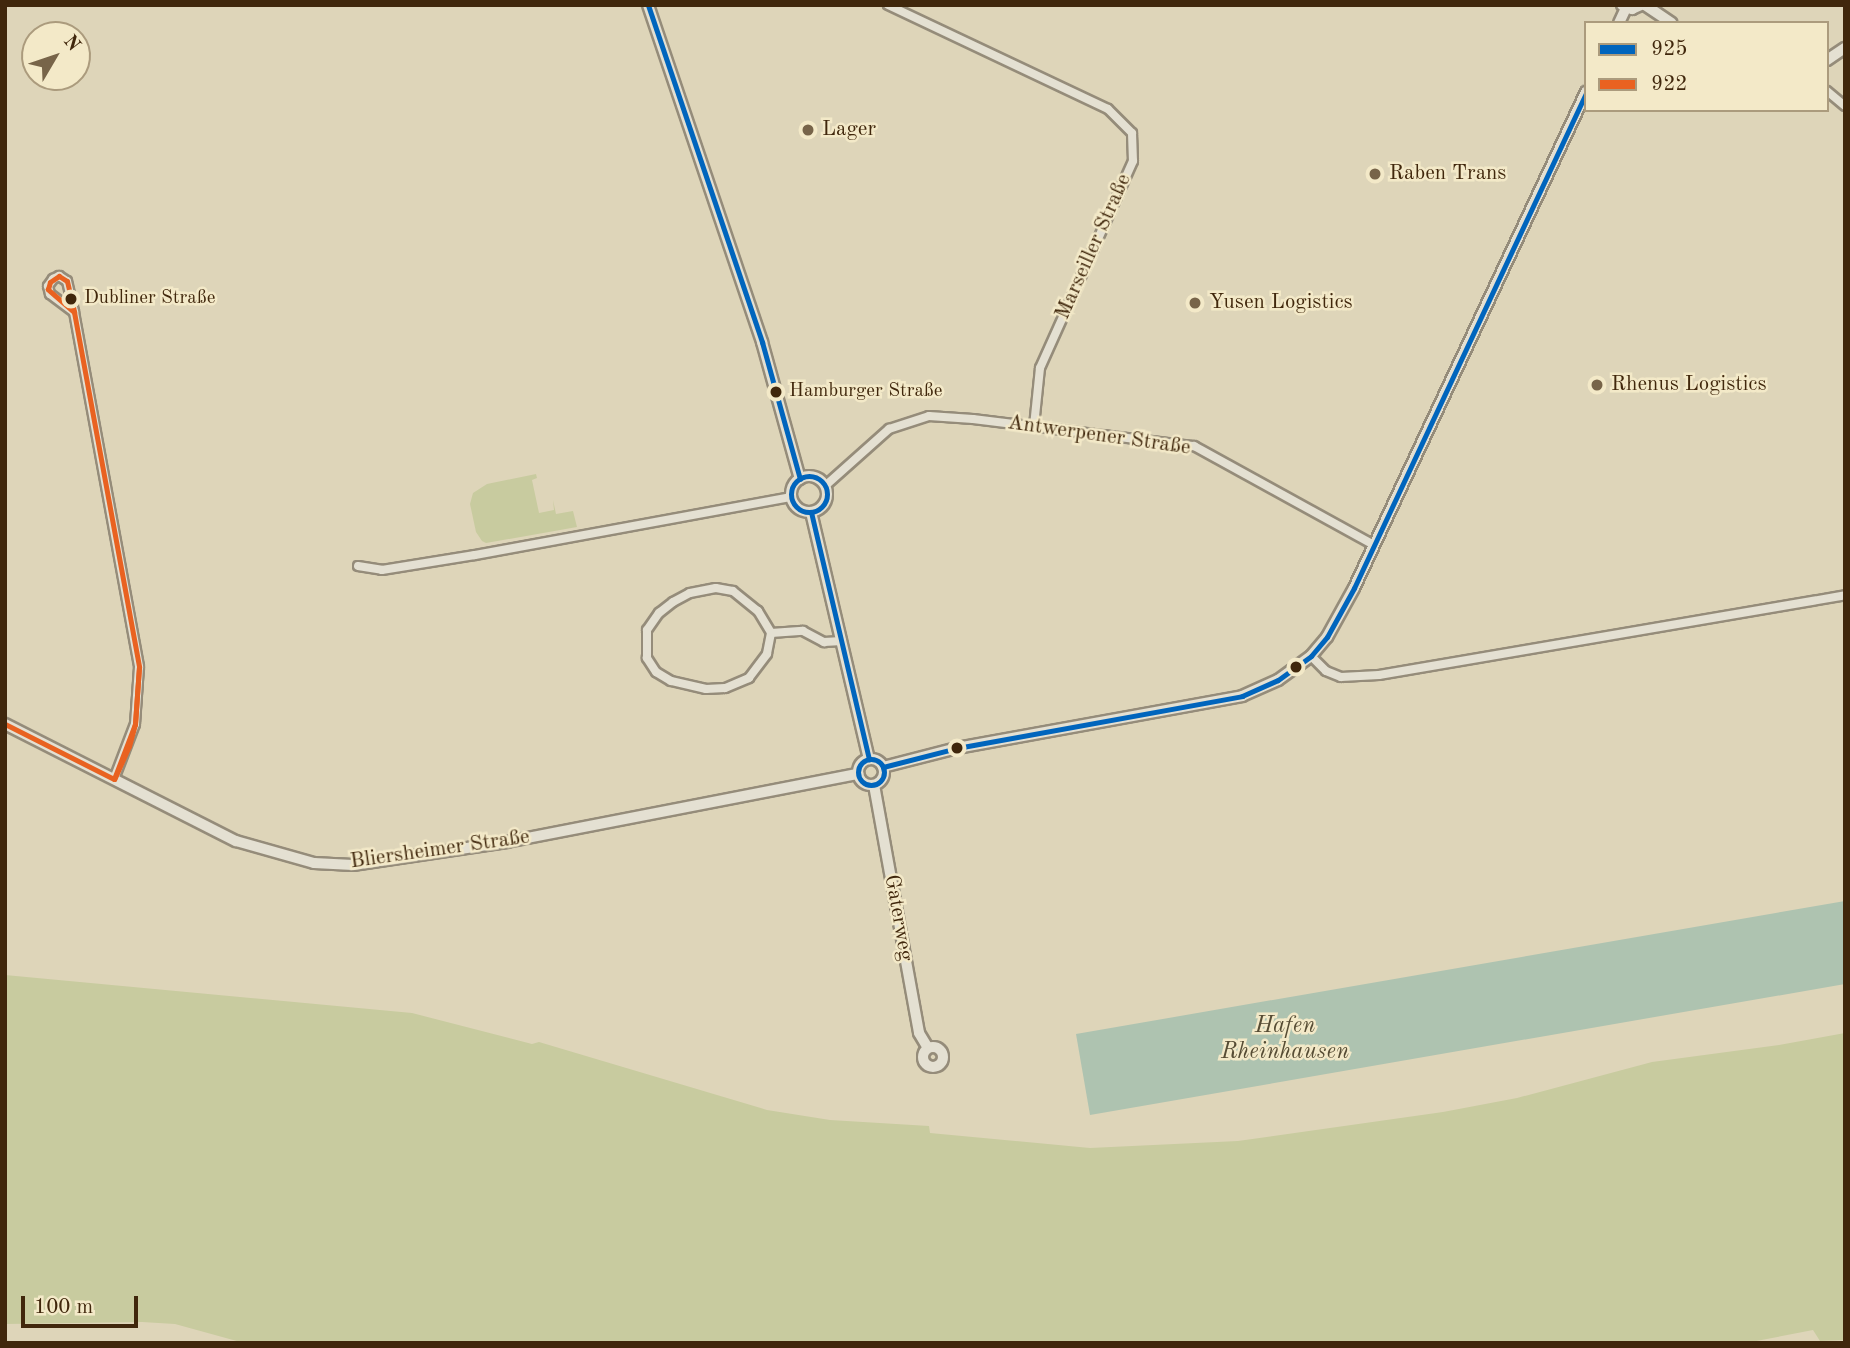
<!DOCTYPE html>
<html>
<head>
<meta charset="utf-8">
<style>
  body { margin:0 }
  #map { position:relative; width:1850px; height:1348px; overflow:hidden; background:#ded5b9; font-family:"Old Standard TT",serif }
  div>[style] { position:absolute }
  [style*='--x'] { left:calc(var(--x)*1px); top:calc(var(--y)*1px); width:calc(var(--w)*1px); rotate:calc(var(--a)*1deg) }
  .green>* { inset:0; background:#c8cb9f }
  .water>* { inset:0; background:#aec3b0 }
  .roads { filter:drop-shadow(2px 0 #958c7a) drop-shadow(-2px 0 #958c7a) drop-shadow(0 2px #958c7a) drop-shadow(0 -2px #958c7a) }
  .minor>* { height:8px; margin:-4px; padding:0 4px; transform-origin:4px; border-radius:4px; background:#e4e0d2 }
  .tertiary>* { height:10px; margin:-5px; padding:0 5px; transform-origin:5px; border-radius:5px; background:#e4e0d2 }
  .tertiary>.ring { margin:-5px; padding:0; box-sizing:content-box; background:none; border:10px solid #e4e0d2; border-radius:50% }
  .secondary>* { height:10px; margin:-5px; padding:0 5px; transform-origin:5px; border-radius:5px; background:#e4e0d2 }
  .secondary>.ring { margin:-5px; padding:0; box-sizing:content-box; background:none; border:10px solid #e4e0d2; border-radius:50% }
  .bus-1>* { height:5px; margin:-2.5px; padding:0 2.5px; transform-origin:2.5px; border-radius:2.5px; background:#0065bd }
  .bus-1>.ring { margin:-2.5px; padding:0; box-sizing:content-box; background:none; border:5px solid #0065bd; border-radius:50% }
  .bus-2>* { height:5px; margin:-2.5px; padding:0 2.5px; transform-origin:2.5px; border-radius:2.5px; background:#e96221 }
  .dots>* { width:19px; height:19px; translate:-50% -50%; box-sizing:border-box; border:4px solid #f3e9c8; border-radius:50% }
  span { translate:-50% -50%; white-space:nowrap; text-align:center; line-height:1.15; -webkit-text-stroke:5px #f3e9c8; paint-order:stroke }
  .bus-label { font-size:19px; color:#40270c }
  .left { translate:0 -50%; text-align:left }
  .poi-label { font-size:21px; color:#40270c }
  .street-label { font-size:21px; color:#40270c }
  .water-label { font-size:23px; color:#564c34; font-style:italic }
  .frame { position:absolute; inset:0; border:7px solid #40270c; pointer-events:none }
  .legend { position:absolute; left:1584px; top:21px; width:245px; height:91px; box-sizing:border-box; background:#f3e9c8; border:2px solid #ab9b7d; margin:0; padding:9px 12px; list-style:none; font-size:21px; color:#40270c }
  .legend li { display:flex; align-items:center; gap:14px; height:35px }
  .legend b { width:35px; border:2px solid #ab9b7d }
  .north { position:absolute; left:21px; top:21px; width:70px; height:70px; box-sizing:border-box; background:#f3e9c8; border:2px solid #ab9b7d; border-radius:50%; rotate:51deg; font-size:19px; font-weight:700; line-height:28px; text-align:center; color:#40270c }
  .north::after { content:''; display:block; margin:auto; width:24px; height:32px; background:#776449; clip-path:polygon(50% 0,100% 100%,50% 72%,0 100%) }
  .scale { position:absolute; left:21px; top:1296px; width:117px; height:32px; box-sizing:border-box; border:4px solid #40270c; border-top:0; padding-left:9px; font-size:21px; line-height:24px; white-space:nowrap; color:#40270c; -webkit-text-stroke:5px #f3e9c8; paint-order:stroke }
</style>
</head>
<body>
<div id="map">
  <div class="green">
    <div style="clip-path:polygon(536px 474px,537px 478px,532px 480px,539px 513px,554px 510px,553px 500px,556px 514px,573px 511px,577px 527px,486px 543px,482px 541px,476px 532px,470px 504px,473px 493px,487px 484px)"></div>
    <div style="clip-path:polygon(5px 975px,412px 1013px,532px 1044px,539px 1042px,767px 1110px,830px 1120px,929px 1126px,930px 1133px,1090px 1148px,1238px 1141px,1443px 1112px,1517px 1098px,1652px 1062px,1779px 1045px,1845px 1033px,1845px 1340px,1820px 1341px,1813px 1330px,1746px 1343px,244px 1343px,175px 1324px,142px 1322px,5px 1324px)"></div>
  </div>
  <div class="water">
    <div style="clip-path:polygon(1845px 901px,1845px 984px,1090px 1115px,1076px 1034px)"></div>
  </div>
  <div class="roads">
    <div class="minor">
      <div style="--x:888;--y:5;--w:243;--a:25.3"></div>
      <div style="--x:1108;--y:109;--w:34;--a:45"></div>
      <div style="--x:1132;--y:133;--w:28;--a:88"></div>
      <div style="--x:1133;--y:161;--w:227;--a:114.2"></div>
      <div style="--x:1040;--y:368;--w:58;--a:95.9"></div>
      <div style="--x:1827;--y:91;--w:23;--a:40"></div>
      <div style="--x:74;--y:312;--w:30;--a:-143"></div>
      <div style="--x:50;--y:294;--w:8;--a:-104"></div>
      <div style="--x:48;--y:286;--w:9;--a:-54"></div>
      <div style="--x:53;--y:279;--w:7;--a:-27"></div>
      <div style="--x:59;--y:276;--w:9;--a:32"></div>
      <div style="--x:67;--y:281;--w:32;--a:77"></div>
      <div style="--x:74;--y:312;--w:361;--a:79.6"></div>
      <div style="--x:139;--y:667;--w:57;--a:94"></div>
      <div style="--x:135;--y:724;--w:59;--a:110.9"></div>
      <div style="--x:825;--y:486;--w:86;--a:-41.7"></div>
      <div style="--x:889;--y:429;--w:42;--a:-18"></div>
      <div style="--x:929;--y:416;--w:44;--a:3.9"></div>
      <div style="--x:973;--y:419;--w:223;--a:7"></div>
      <div style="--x:1194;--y:446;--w:205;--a:28.8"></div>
      <div style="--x:358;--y:566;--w:24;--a:9"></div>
      <div style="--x:382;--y:570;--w:94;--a:-9.2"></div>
      <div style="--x:475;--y:555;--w:322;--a:-10.4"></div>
      <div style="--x:716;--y:588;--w:17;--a:10"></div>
      <div style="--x:733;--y:591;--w:32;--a:39"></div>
      <div style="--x:758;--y:611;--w:26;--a:59"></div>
      <div style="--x:771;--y:633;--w:21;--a:101"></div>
      <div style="--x:767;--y:654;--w:30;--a:127"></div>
      <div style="--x:749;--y:678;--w:26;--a:157"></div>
      <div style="--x:725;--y:688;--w:19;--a:177"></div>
      <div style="--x:706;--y:689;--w:36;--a:-167"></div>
      <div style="--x:671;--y:681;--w:17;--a:-149"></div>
      <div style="--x:656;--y:672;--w:17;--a:-123"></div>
      <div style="--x:647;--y:658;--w:28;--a:-90"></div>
      <div style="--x:647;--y:630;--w:21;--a:-55"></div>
      <div style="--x:659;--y:613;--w:18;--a:-38"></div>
      <div style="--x:673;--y:602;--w:19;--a:-28"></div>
      <div style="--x:690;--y:593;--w:26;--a:-11"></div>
      <div style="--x:771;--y:633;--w:32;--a:-4"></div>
      <div style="--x:803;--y:631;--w:24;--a:28"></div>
      <div style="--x:824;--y:642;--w:18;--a:-3"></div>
      <div style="--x:1311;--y:656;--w:21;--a:45"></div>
      <div style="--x:1326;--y:671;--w:16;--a:22"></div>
      <div style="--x:1341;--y:677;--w:38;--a:-3"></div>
      <div style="--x:1379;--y:675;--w:473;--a:-9.7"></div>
    </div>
    <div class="tertiary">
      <div style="--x:5;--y:724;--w:259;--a:26.9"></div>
      <div style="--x:236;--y:841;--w:81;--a:15.8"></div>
      <div style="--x:314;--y:863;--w:39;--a:3"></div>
      <div style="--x:353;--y:865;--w:156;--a:-8.5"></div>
      <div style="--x:507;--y:842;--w:358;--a:-11"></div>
      <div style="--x:874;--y:785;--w:252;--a:79.7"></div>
      <div style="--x:919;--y:1033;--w:17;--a:59"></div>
      <div class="ring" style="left:923px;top:1047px;width:10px;height:10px"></div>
    </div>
    <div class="secondary">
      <div style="--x:648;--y:5;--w:356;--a:71.3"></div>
      <div style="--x:762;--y:342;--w:142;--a:74.5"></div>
      <div style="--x:1622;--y:5;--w:11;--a:22"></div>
      <div style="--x:1632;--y:9;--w:10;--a:-24"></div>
      <div style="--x:1645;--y:5;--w:32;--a:34"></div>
      <div style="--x:1619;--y:23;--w:17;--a:-65"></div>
      <div style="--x:1827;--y:60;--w:22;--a:-34"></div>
      <div class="ring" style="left:791px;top:476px;width:26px;height:26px"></div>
      <div style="--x:811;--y:512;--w:254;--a:76.8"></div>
      <div class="ring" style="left:858px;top:759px;width:16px;height:16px"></div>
      <div style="--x:883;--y:767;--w:76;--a:-14.4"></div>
      <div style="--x:957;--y:748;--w:290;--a:-10.3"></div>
      <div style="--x:1242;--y:696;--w:39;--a:-24"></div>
      <div style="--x:1278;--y:680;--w:41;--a:-36"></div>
      <div style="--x:1311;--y:656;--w:25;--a:-50"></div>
      <div style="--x:1327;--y:637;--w:56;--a:-61.1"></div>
      <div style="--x:1354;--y:588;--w:548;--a:-64.93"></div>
    </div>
  </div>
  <div class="bus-1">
    <div style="--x:648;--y:5;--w:356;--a:71.3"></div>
    <div style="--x:762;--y:342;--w:142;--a:74.5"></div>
    <div class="ring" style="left:791px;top:476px;width:31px;height:31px"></div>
    <div style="--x:811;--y:512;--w:254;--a:76.8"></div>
    <div class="ring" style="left:858px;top:759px;width:21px;height:21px"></div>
    <div style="--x:883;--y:767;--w:76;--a:-14.4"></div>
    <div style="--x:957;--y:748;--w:290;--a:-10.3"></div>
    <div style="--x:1242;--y:696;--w:39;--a:-24"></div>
    <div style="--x:1278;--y:680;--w:41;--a:-36"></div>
    <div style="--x:1311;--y:656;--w:25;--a:-50"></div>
    <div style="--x:1327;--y:637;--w:56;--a:-61.1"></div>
    <div style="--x:1354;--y:588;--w:547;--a:-64.89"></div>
  </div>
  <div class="bus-2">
    <div style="--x:59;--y:276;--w:9;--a:32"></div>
    <div style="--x:67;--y:281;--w:32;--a:77"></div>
    <div style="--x:74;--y:312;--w:35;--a:-139"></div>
    <div style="--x:48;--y:289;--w:7;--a:-74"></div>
    <div style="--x:50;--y:282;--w:11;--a:-34"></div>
    <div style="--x:74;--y:312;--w:361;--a:79.6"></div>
    <div style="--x:5;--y:724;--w:122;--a:26.8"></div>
    <div style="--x:135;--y:724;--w:23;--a:105"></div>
    <div style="--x:129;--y:746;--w:36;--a:114"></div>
    <div style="--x:114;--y:779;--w:59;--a:-69.1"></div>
    <div style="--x:135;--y:724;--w:57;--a:-86"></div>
    <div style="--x:135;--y:724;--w:57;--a:-86"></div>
  </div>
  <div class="dots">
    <div style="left:808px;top:130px;background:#776449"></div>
    <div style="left:1375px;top:174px;background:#776449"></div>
    <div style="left:71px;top:299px;background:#40270c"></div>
    <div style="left:1195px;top:303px;background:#776449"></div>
    <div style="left:1597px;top:385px;background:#776449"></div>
    <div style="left:776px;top:392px;background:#40270c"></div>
    <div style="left:1296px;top:667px;background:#40270c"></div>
    <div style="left:957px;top:748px;background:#40270c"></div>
  </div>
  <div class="bus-label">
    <span class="left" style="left:84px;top:299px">Dubliner Straße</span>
    <span class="left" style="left:789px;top:392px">Hamburger Straße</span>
  </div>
  <div class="poi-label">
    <span class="left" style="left:822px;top:130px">Lager</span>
    <span class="left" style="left:1389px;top:174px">Raben Trans</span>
    <span class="left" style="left:1209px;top:303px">Yusen Logistics</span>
    <span class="left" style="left:1611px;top:385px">Rhenus Logistics</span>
  </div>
  <div class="street-label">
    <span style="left:1094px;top:247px;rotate:-66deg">Marseiller Straße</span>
    <span style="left:1099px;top:436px;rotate:8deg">Antwerpener Straße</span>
    <span style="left:440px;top:850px;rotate:-8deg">Bliersheimer Straße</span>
    <span style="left:898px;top:918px;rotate:80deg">Gaterweg</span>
  </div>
  <div class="water-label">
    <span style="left:1285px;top:1039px">Hafen<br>Rheinhausen</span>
  </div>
  <div class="frame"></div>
  <ul class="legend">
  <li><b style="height:9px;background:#0065bd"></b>925</li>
  <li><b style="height:9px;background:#e96221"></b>922</li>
  </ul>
  <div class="north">N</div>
  <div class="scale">100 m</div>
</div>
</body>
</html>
